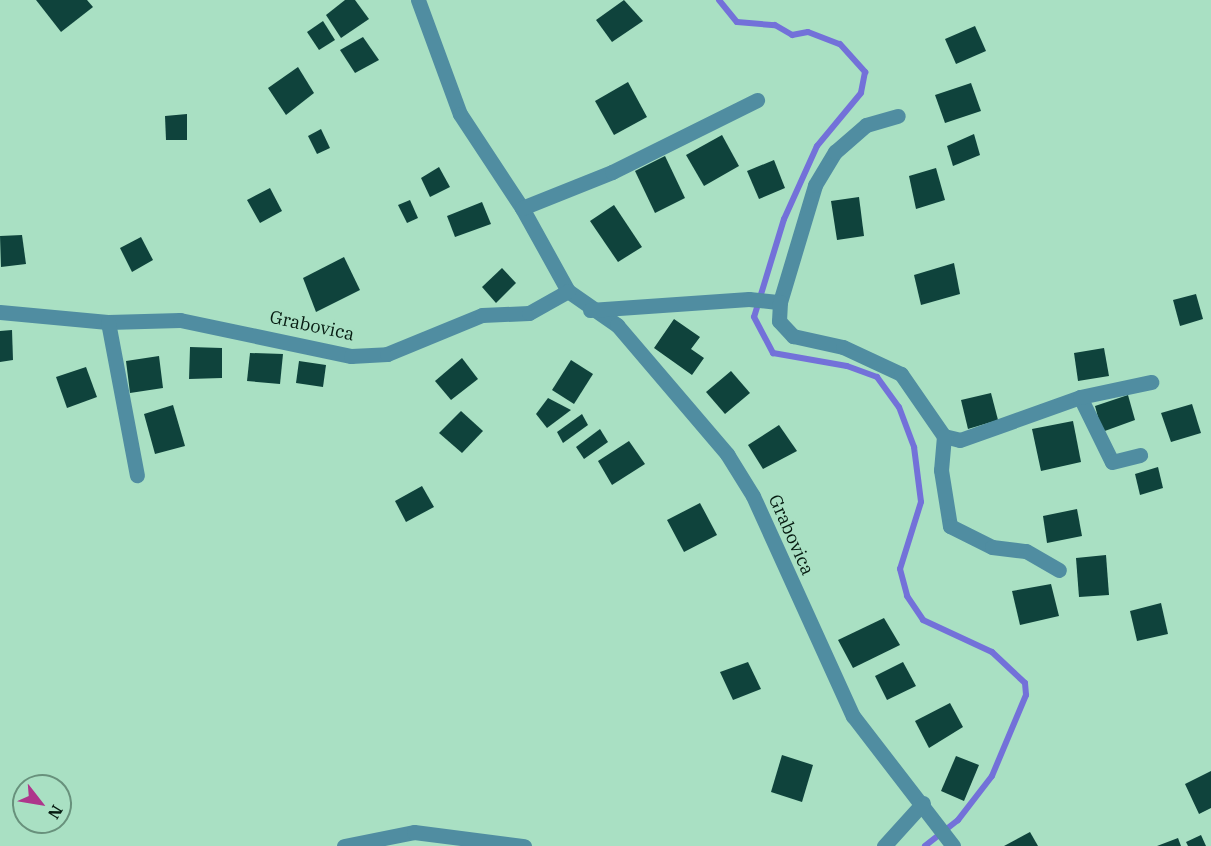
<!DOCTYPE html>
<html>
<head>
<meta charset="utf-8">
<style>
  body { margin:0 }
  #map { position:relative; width:1211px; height:846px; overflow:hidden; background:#a9e0c3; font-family:"IBM Plex Serif",serif }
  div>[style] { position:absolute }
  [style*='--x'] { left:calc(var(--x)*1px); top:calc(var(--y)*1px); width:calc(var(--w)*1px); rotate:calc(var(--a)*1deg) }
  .stream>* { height:6px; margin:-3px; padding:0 3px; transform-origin:3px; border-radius:3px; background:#7371d9 }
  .building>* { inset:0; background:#0f433c }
  .street>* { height:15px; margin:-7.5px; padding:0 7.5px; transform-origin:7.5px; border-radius:7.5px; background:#508da1 }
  span { translate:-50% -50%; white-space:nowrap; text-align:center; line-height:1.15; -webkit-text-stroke:6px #a9e0c3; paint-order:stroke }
  .street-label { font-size:18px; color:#061b11 }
  .north { position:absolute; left:12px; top:774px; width:60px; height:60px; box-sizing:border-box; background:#a9e0c3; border:2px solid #68917c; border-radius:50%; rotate:121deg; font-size:16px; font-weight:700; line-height:24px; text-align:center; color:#061b11 }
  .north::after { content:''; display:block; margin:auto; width:21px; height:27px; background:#ae368b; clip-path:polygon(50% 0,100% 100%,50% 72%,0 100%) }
</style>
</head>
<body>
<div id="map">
  <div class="stream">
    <div style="--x:719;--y:0;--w:28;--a:51"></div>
    <div style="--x:737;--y:22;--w:38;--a:5"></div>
    <div style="--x:775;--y:25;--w:20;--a:30"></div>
    <div style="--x:792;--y:35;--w:16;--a:-11"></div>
    <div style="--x:808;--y:32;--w:34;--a:21"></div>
    <div style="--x:840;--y:44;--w:38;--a:48"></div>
    <div style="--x:865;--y:72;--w:21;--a:101"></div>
    <div style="--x:861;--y:93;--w:69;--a:129.7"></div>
    <div style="--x:817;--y:146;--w:80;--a:114.3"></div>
    <div style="--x:784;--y:219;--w:102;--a:107"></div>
    <div style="--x:754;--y:317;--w:41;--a:62.2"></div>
    <div style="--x:773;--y:353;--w:75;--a:10"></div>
    <div style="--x:847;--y:366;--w:32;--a:20"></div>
    <div style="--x:877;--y:377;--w:37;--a:54"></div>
    <div style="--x:899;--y:407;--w:43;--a:69.4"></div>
    <div style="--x:914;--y:447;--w:55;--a:82.7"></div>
    <div style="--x:921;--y:502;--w:70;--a:107.4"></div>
    <div style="--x:900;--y:569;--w:28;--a:75"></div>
    <div style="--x:907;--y:596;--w:29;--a:56"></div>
    <div style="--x:923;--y:620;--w:76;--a:24.9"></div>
    <div style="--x:992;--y:652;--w:45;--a:43.2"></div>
    <div style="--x:1025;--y:683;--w:12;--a:85"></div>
    <div style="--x:1026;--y:695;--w:88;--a:112.8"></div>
    <div style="--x:992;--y:776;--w:56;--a:127.7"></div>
    <div style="--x:958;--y:820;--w:42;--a:141.8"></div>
  </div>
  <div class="building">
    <div style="clip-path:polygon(36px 0,87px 0,93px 7px,61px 32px)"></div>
    <div style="clip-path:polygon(345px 0,355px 0,369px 19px,341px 38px,326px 15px)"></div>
    <div style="clip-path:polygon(624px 0,643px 21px,612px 42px,596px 20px)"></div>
    <div style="clip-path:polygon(323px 21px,335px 40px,319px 50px,307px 32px)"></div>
    <div style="clip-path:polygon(975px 26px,986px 51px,956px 64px,945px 39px)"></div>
    <div style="clip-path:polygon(363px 37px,379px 60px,355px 73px,340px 50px)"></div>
    <div style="clip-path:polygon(298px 67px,314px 93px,286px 115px,268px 88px)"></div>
    <div style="clip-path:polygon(628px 82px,647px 117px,614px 135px,595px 101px)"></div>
    <div style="clip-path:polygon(971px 83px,981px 111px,945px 123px,935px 95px)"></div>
    <div style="clip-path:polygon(187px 114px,187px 140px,166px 140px,165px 116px)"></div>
    <div style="clip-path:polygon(321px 129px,330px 148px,317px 154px,308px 136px)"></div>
    <div style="clip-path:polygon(974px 134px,980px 155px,953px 166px,947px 146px)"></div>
    <div style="clip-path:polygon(722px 135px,739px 166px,704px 186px,686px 155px)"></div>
    <div style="clip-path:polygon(665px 156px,685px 198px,655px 213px,635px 171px)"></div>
    <div style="clip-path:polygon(774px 160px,785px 188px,759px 199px,747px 171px)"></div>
    <div style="clip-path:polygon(439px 167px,450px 187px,430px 197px,421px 178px)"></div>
    <div style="clip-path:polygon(936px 168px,945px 200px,916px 209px,909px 176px)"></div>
    <div style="clip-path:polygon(270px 188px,282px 211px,260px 223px,247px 200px)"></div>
    <div style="clip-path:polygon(859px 197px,864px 236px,837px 240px,831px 201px)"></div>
    <div style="clip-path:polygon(410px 200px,418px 218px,407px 223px,398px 205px)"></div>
    <div style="clip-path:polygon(482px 202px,491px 224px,455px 237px,447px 216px)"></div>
    <div style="clip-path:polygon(614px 205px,642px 247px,618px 262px,590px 221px)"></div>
    <div style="clip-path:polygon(22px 235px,26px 264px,1px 267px,0 236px)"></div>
    <div style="clip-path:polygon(141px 237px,153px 260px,132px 272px,120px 248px)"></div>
    <div style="clip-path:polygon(344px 257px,360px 290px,316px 312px,303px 278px)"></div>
    <div style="clip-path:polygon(954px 263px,960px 294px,921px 305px,914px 275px)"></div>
    <div style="clip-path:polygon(502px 268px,516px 283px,496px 303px,482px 287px)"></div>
    <div style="clip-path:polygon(1196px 294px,1203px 319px,1180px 326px,1173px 300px)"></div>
    <div style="clip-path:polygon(674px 319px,700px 337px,691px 349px,704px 358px,692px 375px,654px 348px)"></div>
    <div style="clip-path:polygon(12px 330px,13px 360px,0 362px,0 331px)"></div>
    <div style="clip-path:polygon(190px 347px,222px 348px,222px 378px,189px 379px)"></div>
    <div style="clip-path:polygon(1104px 348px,1109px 376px,1078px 381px,1074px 353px)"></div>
    <div style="clip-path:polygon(250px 353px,283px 354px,280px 384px,247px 381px)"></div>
    <div style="clip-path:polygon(159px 356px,163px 388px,130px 393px,126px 361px)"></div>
    <div style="clip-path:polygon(462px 358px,478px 379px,451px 400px,435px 381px)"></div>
    <div style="clip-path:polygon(571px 360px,593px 374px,574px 404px,552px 390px)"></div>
    <div style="clip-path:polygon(299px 361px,326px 365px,323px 387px,296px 383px)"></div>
    <div style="clip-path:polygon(86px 367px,97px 397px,67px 408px,56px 377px)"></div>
    <div style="clip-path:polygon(731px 371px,750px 393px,725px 414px,706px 392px)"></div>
    <div style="clip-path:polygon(991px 393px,998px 420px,968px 429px,961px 400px)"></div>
    <div style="clip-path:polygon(1128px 395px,1135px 420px,1102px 432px,1095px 406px)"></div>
    <div style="clip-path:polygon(548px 398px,571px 410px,547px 428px,536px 414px)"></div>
    <div style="clip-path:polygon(1192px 404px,1201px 433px,1171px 442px,1161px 413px)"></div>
    <div style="clip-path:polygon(173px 405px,185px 446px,155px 454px,144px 414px)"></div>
    <div style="clip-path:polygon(461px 411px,483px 431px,462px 453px,439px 433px)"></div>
    <div style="clip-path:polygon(582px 414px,588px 425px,563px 443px,557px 432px)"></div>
    <div style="clip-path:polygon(1073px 421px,1081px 462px,1041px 471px,1032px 429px)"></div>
    <div style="clip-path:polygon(779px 425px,797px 451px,763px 469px,748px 445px)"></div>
    <div style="clip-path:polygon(600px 429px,608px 442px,584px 459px,576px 447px)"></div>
    <div style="clip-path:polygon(629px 441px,645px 464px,612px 485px,598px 461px)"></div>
    <div style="clip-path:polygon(1158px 467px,1163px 488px,1140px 495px,1135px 474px)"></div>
    <div style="clip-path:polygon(422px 486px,434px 507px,406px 522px,395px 501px)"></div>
    <div style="clip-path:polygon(700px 503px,717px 535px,684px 552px,667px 520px)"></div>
    <div style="clip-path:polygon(1077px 509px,1082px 536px,1047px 543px,1043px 516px)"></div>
    <div style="clip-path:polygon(1106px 555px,1109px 595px,1079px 597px,1076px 558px)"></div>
    <div style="clip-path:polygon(1051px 584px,1059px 616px,1020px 625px,1012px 591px)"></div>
    <div style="clip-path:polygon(1161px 603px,1168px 634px,1137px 641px,1130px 611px)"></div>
    <div style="clip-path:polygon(884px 618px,900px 645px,853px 668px,838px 640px)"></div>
    <div style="clip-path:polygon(748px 662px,761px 689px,733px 700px,720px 672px)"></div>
    <div style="clip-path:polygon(903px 662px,916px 686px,887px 700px,875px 676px)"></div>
    <div style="clip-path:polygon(950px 703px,963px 727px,929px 748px,915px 721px)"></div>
    <div style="clip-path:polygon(782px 755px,813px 765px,802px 802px,771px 792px)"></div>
    <div style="clip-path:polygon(956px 756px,979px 765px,964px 801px,941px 791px)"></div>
    <div style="clip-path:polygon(1211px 771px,1211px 808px,1199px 814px,1185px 784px)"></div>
    <div style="clip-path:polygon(1030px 832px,1038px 846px,1004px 846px)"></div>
    <div style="clip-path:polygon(1201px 835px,1206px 846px,1188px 846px,1186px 842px)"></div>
    <div style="clip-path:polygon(1178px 838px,1181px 846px,1157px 846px)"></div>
  </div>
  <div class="street">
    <div style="--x:418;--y:0;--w:121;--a:69.8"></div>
    <div style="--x:460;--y:114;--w:113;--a:56.6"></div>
    <div style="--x:522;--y:208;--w:95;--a:61"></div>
    <div style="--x:568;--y:291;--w:60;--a:34.8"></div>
    <div style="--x:617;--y:325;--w:170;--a:49.5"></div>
    <div style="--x:727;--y:454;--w:49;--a:58.2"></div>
    <div style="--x:753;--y:496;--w:242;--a:65.6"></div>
    <div style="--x:853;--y:716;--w:164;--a:52.4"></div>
    <div style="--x:522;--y:208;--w:97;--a:-21.8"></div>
    <div style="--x:612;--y:172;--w:162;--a:-26.4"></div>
    <div style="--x:780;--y:302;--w:122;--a:-73.3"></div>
    <div style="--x:815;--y:185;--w:39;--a:-59"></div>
    <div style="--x:835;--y:152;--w:41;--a:-41.1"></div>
    <div style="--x:866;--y:125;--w:33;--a:-16"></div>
    <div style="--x:590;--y:310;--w:159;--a:-4"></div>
    <div style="--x:749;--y:299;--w:31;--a:6"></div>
    <div style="--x:780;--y:302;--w:19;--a:93"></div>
    <div style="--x:779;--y:321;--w:21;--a:47"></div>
    <div style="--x:793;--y:336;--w:51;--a:12.4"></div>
    <div style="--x:843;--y:347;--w:64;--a:25"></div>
    <div style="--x:901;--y:374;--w:75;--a:55.3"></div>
    <div style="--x:944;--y:436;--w:16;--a:14"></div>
    <div style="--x:960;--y:440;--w:127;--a:-19.7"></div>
    <div style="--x:1080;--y:397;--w:72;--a:63.8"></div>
    <div style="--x:1112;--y:462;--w:29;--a:-14"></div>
    <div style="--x:0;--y:312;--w:108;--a:5.3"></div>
    <div style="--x:108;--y:322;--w:72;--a:-1.6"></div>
    <div style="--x:180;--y:320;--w:175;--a:11.9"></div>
    <div style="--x:351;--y:356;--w:36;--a:-3"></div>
    <div style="--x:387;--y:354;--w:103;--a:-22.3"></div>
    <div style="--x:482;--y:315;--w:47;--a:-2.4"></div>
    <div style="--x:529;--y:313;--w:45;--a:-29.4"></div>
    <div style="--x:108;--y:322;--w:156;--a:79.3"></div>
    <div style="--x:1080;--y:397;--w:73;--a:-11.9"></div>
    <div style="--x:944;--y:436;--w:34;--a:95"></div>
    <div style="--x:941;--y:470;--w:57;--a:80.9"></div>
    <div style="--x:950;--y:526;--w:47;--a:26.6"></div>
    <div style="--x:992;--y:547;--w:34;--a:7"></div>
    <div style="--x:1026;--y:551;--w:38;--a:30"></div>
    <div style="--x:344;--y:846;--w:71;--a:-11.3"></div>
    <div style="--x:414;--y:832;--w:111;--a:7.3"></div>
    <div style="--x:884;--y:846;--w:58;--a:-47.8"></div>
  </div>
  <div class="street-label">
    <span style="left:312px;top:326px;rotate:12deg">Grabovica</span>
    <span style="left:791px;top:535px;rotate:66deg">Grabovica</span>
  </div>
  <div class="north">N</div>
</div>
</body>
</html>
